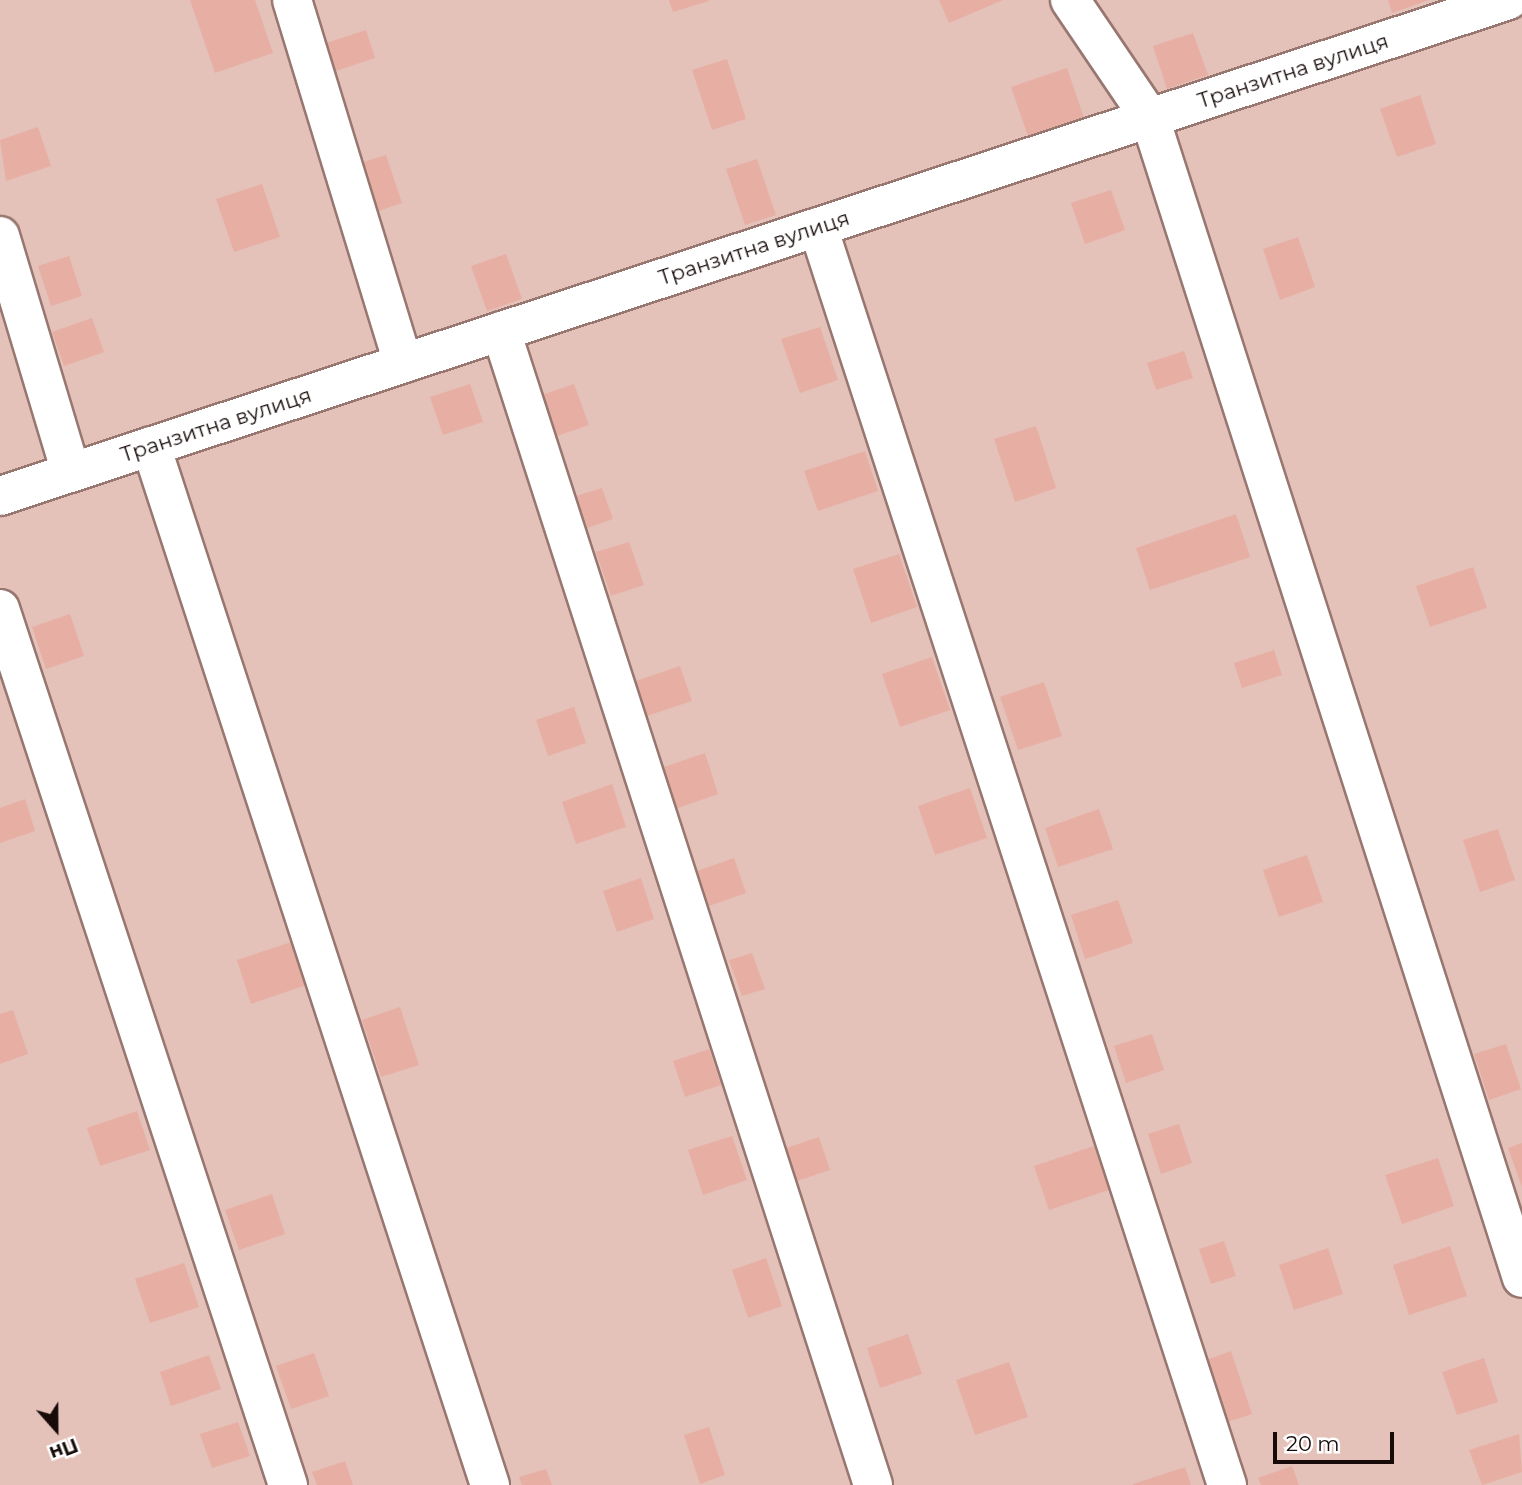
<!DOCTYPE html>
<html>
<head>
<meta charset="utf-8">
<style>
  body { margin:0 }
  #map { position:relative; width:1522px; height:1485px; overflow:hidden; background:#fbece9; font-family:Montserrat,sans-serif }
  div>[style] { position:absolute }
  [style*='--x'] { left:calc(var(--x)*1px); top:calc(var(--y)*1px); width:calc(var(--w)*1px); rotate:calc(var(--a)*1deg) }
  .green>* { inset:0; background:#e4c1b9 }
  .building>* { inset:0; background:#e7afa3 }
  .roads { filter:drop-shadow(2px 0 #977770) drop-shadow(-2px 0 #977770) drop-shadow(0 2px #977770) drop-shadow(0 -2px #977770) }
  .minor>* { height:38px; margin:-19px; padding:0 19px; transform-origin:19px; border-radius:19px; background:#fff }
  span { translate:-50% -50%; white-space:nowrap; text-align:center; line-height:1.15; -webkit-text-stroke:7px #fff; paint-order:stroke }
  .street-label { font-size:21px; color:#160b09 }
  .north { position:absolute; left:21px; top:1394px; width:70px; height:70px; -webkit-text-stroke:5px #fff; paint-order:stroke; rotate:159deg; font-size:19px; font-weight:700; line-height:28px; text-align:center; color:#160b09 }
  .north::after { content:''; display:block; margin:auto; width:24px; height:32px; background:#160b09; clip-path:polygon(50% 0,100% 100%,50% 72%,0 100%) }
  .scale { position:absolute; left:1273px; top:1432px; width:121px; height:32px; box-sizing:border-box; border:4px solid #160b09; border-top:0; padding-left:9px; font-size:21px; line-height:24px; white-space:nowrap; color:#160b09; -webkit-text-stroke:5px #fff; paint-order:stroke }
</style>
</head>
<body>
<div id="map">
  <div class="green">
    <div style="clip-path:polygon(0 0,1522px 0,1522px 1485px,0 1485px)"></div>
  </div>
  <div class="building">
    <div style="clip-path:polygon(190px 0,255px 0,273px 53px,215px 73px)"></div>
    <div style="clip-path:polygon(669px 0,709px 0,709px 1px,673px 12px)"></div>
    <div style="clip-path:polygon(939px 0,1003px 0,949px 23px)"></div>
    <div style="clip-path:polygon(1388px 0,1429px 0,1392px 13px)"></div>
    <div style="clip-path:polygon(366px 30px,375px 58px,330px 73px,320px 45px)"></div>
    <div style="clip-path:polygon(1193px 33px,1208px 75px,1167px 89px,1153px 46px)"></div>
    <div style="clip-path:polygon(727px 59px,746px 119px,712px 130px,692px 70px)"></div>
    <div style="clip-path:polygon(1067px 68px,1084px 118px,1028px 136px,1011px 87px)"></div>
    <div style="clip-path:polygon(1420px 95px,1436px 144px,1397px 157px,1380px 109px)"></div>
    <div style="clip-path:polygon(38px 127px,51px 166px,6px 181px,0 140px)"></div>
    <div style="clip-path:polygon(386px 155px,402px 203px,370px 214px,354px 165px)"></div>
    <div style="clip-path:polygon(757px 159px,776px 215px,745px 225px,726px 169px)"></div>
    <div style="clip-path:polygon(262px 184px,280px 237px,234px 252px,216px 199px)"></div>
    <div style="clip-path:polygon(1111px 190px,1125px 230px,1085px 244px,1071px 203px)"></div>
    <div style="clip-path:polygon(1298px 237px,1315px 287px,1280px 300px,1263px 249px)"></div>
    <div style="clip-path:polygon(506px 254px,522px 299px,487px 311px,471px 266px)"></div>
    <div style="clip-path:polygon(69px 256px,82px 296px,51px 306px,38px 266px)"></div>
    <div style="clip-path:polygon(92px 318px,104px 352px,64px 366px,52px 332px)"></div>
    <div style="clip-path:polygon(820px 327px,838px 380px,800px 393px,781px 339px)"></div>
    <div style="clip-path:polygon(1184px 351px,1193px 378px,1156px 390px,1147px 363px)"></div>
    <div style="clip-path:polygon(470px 384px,483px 422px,443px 435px,430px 397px)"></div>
    <div style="clip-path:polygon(574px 384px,589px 425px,554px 437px,539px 396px)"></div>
    <div style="clip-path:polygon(1036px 426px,1056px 488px,1015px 502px,994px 439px)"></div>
    <div style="clip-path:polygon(865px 451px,878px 491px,818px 511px,804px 471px)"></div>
    <div style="clip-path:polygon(602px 488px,613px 519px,587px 528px,576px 496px)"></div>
    <div style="clip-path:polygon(1236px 514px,1250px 557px,1150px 590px,1136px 548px)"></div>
    <div style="clip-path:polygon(629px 542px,644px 585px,611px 596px,596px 552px)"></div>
    <div style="clip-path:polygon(899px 554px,917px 607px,871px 623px,853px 569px)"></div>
    <div style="clip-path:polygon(1473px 567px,1487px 608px,1430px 627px,1416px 586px)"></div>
    <div style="clip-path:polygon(70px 614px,84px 656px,46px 669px,32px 627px)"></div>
    <div style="clip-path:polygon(1274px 650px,1282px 675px,1242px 688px,1234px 663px)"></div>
    <div style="clip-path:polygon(932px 657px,950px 710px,900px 727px,882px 674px)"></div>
    <div style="clip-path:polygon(680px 666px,692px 701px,647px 716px,636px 681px)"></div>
    <div style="clip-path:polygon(1044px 682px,1062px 736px,1018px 750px,1000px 697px)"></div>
    <div style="clip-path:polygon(574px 707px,586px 743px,548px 756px,536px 720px)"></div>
    <div style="clip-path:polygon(705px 753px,718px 794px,675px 809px,661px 768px)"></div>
    <div style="clip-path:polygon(612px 784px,626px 827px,576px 844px,562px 802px)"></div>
    <div style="clip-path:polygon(970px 788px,987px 838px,935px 855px,918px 806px)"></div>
    <div style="clip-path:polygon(25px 799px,35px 831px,0 843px,0 808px)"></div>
    <div style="clip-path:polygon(1099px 809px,1113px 849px,1058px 867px,1045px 828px)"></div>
    <div style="clip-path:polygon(1498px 829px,1515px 880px,1480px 892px,1463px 840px)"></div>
    <div style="clip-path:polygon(1307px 855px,1323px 902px,1279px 917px,1263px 870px)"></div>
    <div style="clip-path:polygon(734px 858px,746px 893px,706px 907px,694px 872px)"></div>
    <div style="clip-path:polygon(641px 878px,654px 919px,617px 932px,603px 891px)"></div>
    <div style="clip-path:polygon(1118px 900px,1133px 943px,1085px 959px,1071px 915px)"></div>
    <div style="clip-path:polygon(291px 942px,306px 985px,251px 1004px,237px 960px)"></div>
    <div style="clip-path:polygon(752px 953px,765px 989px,742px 996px,729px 960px)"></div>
    <div style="clip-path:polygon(400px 1007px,419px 1065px,381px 1077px,362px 1020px)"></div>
    <div style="clip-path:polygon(13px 1010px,28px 1054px,0 1064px,0 1014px)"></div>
    <div style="clip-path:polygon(1152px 1034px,1164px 1070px,1126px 1083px,1114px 1046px)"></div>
    <div style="clip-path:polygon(1506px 1044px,1521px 1089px,1489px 1100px,1474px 1054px)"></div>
    <div style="clip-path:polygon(709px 1049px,721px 1085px,685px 1097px,673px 1061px)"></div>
    <div style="clip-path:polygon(137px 1111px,150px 1150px,100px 1166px,87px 1128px)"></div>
    <div style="clip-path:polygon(1179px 1124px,1192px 1163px,1161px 1174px,1148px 1134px)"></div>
    <div style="clip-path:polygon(732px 1136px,747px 1180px,703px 1195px,688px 1150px)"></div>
    <div style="clip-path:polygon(819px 1137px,830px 1170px,797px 1181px,786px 1148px)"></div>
    <div style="clip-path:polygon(1522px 1143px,1522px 1187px,1508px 1148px)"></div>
    <div style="clip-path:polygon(1094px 1146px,1109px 1190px,1049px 1210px,1034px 1166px)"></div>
    <div style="clip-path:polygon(1438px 1158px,1454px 1206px,1402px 1224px,1385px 1175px)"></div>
    <div style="clip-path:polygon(272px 1194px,285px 1234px,239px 1250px,225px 1210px)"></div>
    <div style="clip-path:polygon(1224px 1241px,1236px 1276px,1211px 1284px,1199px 1249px)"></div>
    <div style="clip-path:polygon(1450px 1246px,1467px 1296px,1409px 1315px,1393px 1265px)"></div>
    <div style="clip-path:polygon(1328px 1248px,1343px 1294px,1294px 1310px,1279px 1265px)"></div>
    <div style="clip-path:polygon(766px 1258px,782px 1306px,748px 1318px,732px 1270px)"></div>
    <div style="clip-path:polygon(184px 1263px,199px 1307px,150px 1323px,135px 1279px)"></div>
    <div style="clip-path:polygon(908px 1334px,922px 1374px,880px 1388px,867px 1348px)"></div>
    <div style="clip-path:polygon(1231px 1351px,1252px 1414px,1228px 1422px,1206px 1360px)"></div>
    <div style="clip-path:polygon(314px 1353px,329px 1396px,291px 1409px,276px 1366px)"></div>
    <div style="clip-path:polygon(209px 1355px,221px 1389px,171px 1406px,160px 1372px)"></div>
    <div style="clip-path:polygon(1484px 1358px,1498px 1402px,1457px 1415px,1442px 1372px)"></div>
    <div style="clip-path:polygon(1009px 1362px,1028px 1417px,975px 1435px,956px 1380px)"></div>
    <div style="clip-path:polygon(238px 1422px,250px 1456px,212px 1468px,200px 1434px)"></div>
    <div style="clip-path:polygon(709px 1427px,725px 1475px,700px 1484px,684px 1435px)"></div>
    <div style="clip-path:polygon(1519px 1434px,1522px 1472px,1482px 1485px,1469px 1450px)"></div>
    <div style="clip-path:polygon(345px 1461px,353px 1485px,317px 1485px,312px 1472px)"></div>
    <div style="clip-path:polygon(1292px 1466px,1299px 1485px,1261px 1485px,1258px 1478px)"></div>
    <div style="clip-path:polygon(1185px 1467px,1191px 1485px,1133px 1485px,1133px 1484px)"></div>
    <div style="clip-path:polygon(546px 1469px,552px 1485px,522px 1485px,519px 1477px)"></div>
  </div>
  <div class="roads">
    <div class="minor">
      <div style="--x:292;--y:0;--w:380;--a:73"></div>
      <div style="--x:1070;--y:0;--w:143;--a:55.9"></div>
      <div style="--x:1150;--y:118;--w:1218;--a:72.22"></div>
      <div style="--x:818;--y:227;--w:1323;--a:71.99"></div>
      <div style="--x:0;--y:236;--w:246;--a:73.3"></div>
      <div style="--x:501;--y:331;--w:1212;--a:72.13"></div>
      <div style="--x:151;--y:446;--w:1093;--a:71.93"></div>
      <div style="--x:0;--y:496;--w:1588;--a:-18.2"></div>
      <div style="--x:0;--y:609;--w:922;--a:71.8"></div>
    </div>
  </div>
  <div class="street-label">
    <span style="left:1293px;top:71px;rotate:-18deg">Транзитна вулиця</span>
    <span style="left:754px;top:248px;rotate:-18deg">Транзитна вулиця</span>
    <span style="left:216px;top:425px;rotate:-18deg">Транзитна вулиця</span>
  </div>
  <div class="north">Пн</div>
  <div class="scale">20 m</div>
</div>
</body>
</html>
